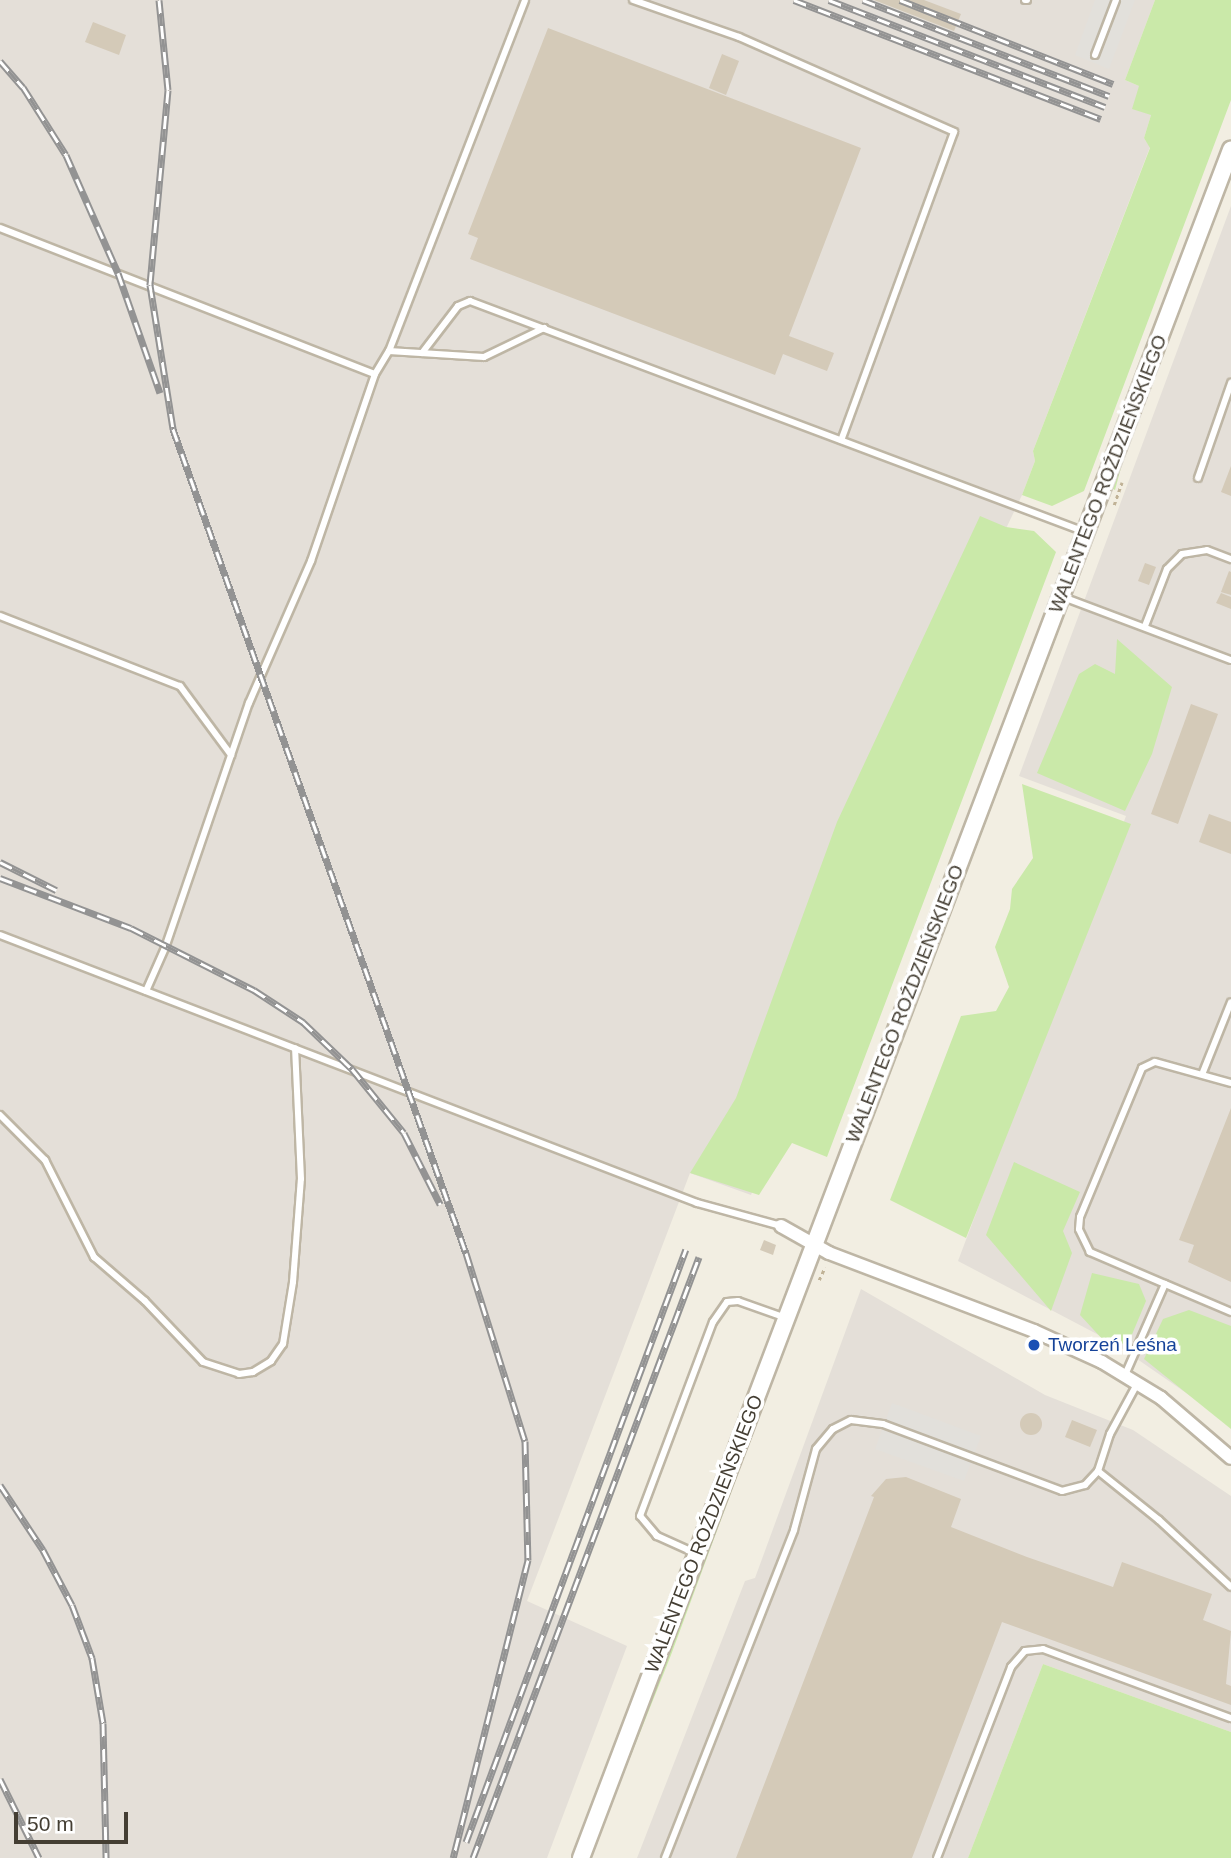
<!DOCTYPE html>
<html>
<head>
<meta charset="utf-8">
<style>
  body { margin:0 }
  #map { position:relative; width:1231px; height:1858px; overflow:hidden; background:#f2eee2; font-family:Arial,sans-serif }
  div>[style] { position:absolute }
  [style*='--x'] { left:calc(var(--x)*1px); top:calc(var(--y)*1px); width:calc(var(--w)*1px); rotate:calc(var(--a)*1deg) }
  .industrial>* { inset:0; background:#e4dfd8 }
  .green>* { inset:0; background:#cae9a9 }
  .parking>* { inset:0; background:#e2e0db }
  .building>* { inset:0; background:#d4cab8 }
  .round { border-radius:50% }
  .path>* { height:2.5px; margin-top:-1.25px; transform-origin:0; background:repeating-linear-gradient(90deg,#c0b296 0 3.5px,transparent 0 7px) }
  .roads { filter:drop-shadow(2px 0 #beb6a5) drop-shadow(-2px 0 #beb6a5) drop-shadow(0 2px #beb6a5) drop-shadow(0 -2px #beb6a5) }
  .service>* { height:6px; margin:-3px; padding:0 3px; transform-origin:3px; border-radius:3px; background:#fff }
  .minor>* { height:12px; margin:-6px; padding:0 6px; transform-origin:6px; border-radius:6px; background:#fff }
  .tertiary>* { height:16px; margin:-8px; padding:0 8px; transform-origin:8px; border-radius:8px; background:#fff }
  .rail>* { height:7px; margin-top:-3.5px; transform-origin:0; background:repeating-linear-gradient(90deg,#fff 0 13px,#939393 0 26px); box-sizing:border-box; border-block:2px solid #939393 }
  .dots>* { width:19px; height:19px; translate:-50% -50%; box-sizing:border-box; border:4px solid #fff; border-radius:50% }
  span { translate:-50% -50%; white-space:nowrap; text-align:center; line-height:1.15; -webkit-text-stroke:7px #fff; paint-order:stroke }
  .street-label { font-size:19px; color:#443e33 }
  .transit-label { font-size:19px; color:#164399 }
  .left { translate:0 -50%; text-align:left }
  .scale { position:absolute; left:14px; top:1812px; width:114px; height:32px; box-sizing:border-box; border:4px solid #443e33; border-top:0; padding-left:9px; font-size:21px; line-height:24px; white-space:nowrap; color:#443e33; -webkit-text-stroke:5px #fff; paint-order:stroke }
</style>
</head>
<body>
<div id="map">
  <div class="industrial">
    <div style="clip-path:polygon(0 0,1155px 0,1125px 80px,1139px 86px,1151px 115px,1144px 138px,1150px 147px,1033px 451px,1035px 461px,1022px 495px,1001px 539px,751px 1195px,690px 1173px,527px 1601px,627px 1646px,547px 1858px,0 1858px)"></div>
    <div style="clip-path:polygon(1231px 206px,1231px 1424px,1114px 1343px,958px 1261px,1126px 816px,1019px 776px)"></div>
    <div style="clip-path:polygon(861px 1289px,1045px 1395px,1133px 1430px,1231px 1496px,1231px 1732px,1043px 1664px,968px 1858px,637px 1858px,745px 1581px,755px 1578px)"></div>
  </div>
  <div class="green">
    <div style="clip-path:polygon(1155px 0,1231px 0,1231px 100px,1084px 491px,1052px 506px,1022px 495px,1035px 461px,1033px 451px,1150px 148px,1144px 138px,1151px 115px,1132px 109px,1139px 86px,1125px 80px)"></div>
    <div style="clip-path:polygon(1186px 293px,1122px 464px,1115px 490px,1111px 488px)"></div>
    <div style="clip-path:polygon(980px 516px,1006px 527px,1034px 531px,1056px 552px,827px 1157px,792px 1143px,759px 1195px,690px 1173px,736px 1098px,837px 822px)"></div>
    <div style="clip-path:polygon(1062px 622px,858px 1158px,846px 1183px,1057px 631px)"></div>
    <div style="clip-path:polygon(1117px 639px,1172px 687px,1152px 754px,1125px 811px,1037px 773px,1079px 674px,1095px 664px,1115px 674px)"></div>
    <div style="clip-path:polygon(1022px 784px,1131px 824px,966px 1238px,890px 1200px,961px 1016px,996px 1011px,1009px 987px,995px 947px,1010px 909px,1012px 889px,1033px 858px)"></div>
    <div style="clip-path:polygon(1014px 1162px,1080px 1192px,1063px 1231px,1072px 1253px,1051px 1311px,986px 1235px)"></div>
    <div style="clip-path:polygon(1092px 1273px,1139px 1284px,1146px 1301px,1128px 1344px,1105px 1342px,1080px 1315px)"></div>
    <div style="clip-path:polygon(803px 1298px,671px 1655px,590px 1858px,668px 1654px)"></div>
    <div style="clip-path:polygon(1189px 1310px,1231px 1326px,1231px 1429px,1144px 1359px,1163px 1319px)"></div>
    <div style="clip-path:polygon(1043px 1664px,1231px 1732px,1231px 1858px,968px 1858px)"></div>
  </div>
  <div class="parking">
    <div style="clip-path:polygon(1095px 0,1135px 0,1109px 69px,1075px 55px)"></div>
    <div style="clip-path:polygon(892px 1403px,981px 1436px,964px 1481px,875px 1449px)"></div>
  </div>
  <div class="building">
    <div style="clip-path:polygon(874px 0,924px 0,961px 14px,954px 31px)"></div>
    <div style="clip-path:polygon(93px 22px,126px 35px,119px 55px,85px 42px)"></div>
    <div style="clip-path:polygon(548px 28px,861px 148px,789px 336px,834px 353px,827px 371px,783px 354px,775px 375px,470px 259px,478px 238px,468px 234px)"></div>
    <div style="clip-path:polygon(722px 54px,739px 61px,726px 95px,709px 88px)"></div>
    <div style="clip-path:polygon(1231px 466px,1231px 496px,1221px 492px)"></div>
    <div style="clip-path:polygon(1145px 563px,1156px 567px,1149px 585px,1138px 581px)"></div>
    <div style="clip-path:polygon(1229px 571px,1231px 572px,1231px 595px,1221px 592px)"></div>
    <div style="clip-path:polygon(1221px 593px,1231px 597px,1231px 609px,1216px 603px)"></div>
    <div style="clip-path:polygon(1191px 704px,1218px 714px,1178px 824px,1151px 814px)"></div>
    <div style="clip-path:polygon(1209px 814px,1231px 822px,1231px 854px,1199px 842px)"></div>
    <div style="clip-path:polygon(1231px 1108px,1231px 1282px,1188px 1262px,1194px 1245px,1179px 1240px)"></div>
    <div style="clip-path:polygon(764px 1240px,776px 1245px,773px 1255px,760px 1250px)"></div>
    <div class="round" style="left:1020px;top:1413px;width:22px;height:22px"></div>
    <div style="clip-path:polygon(1072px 1420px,1097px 1430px,1090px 1447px,1065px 1437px)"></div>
    <div style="clip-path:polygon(906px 1477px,961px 1499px,951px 1527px,1027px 1557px,1113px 1587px,1122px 1562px,1212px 1594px,1203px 1620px,1231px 1631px,1226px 1684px,1231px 1686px,1231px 1705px,1002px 1622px,912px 1858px,736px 1858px,874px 1497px,871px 1496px,886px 1479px)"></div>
  </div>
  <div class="path">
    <div style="--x:1114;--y:505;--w:24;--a:-71"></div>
    <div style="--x:819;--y:1280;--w:14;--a:-65"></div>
  </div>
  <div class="roads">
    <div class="service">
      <div style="--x:633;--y:0;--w:112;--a:19.2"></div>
      <div style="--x:739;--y:37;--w:235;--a:23.8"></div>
      <div style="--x:954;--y:132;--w:328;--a:110.1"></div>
      <div style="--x:1025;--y:0;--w:2;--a:0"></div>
      <div style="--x:1095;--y:55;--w:59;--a:-69.1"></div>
      <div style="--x:0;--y:228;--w:402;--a:21.3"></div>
      <div style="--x:389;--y:351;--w:95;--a:3.6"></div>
      <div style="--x:484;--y:357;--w:67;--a:-25.8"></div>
      <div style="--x:422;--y:353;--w:59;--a:-52.5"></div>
      <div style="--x:458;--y:306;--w:13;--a:-23"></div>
      <div style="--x:470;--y:301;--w:657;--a:20.59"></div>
      <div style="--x:1198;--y:478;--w:101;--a:-70.8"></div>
      <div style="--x:1063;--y:597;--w:179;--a:20.6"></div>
      <div style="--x:0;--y:616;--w:193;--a:21.3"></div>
      <div style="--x:180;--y:686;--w:86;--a:53.5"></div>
      <div style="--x:1145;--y:626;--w:61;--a:-68.9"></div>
      <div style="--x:1167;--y:569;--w:21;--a:-45"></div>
      <div style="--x:1182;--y:554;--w:25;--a:-9"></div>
      <div style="--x:1207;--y:550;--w:26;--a:21"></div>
      <div style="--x:0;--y:935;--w:747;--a:21.03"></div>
      <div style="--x:697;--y:1203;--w:87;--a:15.3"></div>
      <div style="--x:146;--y:991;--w:47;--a:-66.2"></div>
      <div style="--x:165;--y:948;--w:259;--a:-71.1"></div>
      <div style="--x:249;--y:703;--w:155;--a:-66.4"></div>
      <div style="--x:311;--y:561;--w:198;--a:-71.1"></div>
      <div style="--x:375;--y:374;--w:27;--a:-59"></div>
      <div style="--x:389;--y:351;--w:376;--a:-68.8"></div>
      <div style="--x:1203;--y:1072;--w:75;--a:-68.2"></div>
      <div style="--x:0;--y:1115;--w:64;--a:45"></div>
      <div style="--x:45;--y:1160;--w:109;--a:63.2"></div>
      <div style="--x:94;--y:1257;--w:67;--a:40.8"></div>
      <div style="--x:145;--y:1301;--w:84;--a:46.4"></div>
      <div style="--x:203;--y:1362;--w:38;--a:18"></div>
      <div style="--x:239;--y:1374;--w:14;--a:-8"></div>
      <div style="--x:253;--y:1372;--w:21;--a:-31"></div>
      <div style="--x:271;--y:1361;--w:21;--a:-55"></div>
      <div style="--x:283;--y:1344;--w:63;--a:-80.8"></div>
      <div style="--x:293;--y:1282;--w:103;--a:-85.6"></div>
      <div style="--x:301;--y:1179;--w:131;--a:-92.6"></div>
      <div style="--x:1165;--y:1284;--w:82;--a:-156.9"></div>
      <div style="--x:1090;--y:1252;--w:25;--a:-116"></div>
      <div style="--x:1079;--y:1229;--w:12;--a:-85"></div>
      <div style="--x:1080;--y:1217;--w:161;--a:-67.4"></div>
      <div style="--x:1142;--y:1068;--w:14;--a:-25"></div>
      <div style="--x:1155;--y:1062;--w:79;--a:15.4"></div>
      <div style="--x:1125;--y:1375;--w:99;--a:-66.3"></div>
      <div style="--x:1165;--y:1284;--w:72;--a:23"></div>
      <div style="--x:1098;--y:1471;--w:78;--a:38.8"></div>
      <div style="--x:1159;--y:1520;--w:98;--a:42.9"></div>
      <div style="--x:695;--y:1553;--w:42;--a:-155.9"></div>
      <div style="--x:657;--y:1536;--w:26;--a:-130"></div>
      <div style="--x:640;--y:1516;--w:207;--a:-69.4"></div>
      <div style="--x:713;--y:1322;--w:24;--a:-55"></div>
      <div style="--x:727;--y:1302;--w:11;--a:-5"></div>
      <div style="--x:738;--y:1301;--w:51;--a:19.5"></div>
      <div style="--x:665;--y:1858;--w:352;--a:-68.5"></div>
      <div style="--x:794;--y:1530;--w:84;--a:-74.8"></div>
      <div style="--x:816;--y:1449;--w:26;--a:-50"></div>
      <div style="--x:833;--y:1429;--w:20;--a:-27"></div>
      <div style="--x:851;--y:1420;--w:32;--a:7"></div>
      <div style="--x:883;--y:1424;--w:191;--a:20.5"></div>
      <div style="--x:1062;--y:1491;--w:24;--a:-15"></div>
      <div style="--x:1085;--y:1485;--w:19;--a:-47"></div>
      <div style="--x:1098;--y:1471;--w:39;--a:-72"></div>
      <div style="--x:1110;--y:1434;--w:57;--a:-61.6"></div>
      <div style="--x:937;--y:1858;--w:205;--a:-68.8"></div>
      <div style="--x:1011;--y:1667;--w:21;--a:-49"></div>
      <div style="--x:1025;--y:1651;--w:18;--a:-6"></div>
      <div style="--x:1043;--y:1649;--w:200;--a:20.2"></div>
    </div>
    <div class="minor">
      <div style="--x:781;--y:1226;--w:55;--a:29.4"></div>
      <div style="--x:829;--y:1253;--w:219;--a:20.8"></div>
      <div style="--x:1034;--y:1331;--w:75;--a:24.5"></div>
      <div style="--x:1102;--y:1362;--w:69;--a:31.4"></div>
      <div style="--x:1161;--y:1398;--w:92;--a:40.6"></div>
    </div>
    <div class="tertiary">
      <div style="--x:581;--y:1858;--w:1828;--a:-69.17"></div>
    </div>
  </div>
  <div class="rail">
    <div style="--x:159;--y:0;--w:90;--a:84.3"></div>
    <div style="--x:168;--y:90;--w:196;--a:95.3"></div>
    <div style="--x:150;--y:285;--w:146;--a:80.9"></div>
    <div style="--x:173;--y:429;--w:875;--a:70.43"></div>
    <div style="--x:466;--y:1253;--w:197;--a:72.6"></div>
    <div style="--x:525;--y:1441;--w:119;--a:88.6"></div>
    <div style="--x:528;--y:1560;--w:307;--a:104.1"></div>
    <div style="--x:794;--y:0;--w:329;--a:21.2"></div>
    <div style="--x:829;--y:0;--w:296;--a:21.2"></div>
    <div style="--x:863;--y:0;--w:264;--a:21.3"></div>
    <div style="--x:900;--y:0;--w:229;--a:21.5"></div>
    <div style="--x:0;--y:61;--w:35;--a:49"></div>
    <div style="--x:23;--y:87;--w:80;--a:57.7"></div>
    <div style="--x:66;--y:155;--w:129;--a:66.2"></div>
    <div style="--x:118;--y:273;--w:127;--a:70.7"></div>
    <div style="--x:0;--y:862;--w:63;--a:26.6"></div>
    <div style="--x:0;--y:878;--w:140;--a:20.9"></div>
    <div style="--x:131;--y:928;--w:138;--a:26.8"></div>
    <div style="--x:254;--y:990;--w:59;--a:33.1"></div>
    <div style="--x:303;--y:1022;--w:68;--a:43.8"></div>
    <div style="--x:352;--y:1069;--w:82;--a:50.9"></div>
    <div style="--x:404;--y:1133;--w:80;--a:63.1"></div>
    <div style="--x:0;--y:1485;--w:78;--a:56.5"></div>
    <div style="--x:43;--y:1550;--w:62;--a:62.2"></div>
    <div style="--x:72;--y:1605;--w:57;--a:69.3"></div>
    <div style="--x:92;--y:1658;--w:66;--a:80.4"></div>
    <div style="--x:103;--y:1723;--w:135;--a:88.7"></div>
    <div style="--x:0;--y:1779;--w:88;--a:63.7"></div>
    <div style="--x:466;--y:1842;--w:632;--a:-69.65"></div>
    <div style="--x:473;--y:1858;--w:642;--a:-69.39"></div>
  </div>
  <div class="dots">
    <div style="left:1034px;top:1345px;background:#1a4fb4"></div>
  </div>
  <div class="street-label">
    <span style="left:1108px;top:474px;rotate:-69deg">WALENTEGO ROŹDZIEŃSKIEGO</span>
    <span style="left:905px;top:1004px;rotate:-69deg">WALENTEGO ROŹDZIEŃSKIEGO</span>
    <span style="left:704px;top:1534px;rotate:-69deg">WALENTEGO ROŹDZIEŃSKIEGO</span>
  </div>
  <div class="transit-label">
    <span class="left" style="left:1048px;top:1345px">Tworzeń Leśna</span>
  </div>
  <div class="scale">50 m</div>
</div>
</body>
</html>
